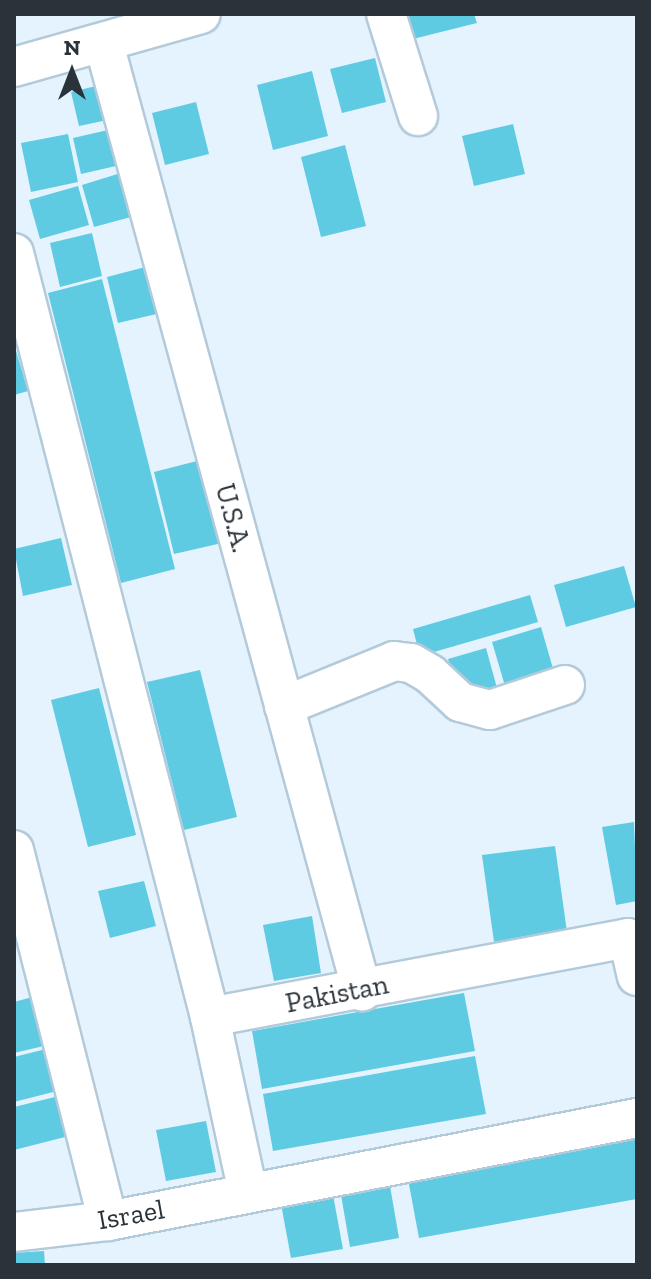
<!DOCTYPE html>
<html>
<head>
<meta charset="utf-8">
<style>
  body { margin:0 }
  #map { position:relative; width:651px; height:1279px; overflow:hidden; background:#e4f3fd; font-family:"Zilla Slab",serif }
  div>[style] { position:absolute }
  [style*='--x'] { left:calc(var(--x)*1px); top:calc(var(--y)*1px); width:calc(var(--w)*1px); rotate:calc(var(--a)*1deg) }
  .building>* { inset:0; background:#5fcbe2 }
  .roads { filter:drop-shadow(2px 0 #b3cadb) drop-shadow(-2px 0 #b3cadb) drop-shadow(0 2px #b3cadb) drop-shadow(0 -2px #b3cadb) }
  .minor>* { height:38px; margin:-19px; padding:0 19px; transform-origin:19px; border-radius:19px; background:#fff }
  span { translate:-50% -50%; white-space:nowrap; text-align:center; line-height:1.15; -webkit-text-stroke:8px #fff; paint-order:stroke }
  .street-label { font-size:28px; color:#2a333a }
  .frame { position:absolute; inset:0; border:16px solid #2a333a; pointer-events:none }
  .north { position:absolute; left:32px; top:32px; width:80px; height:80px; -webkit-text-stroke:6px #fff; paint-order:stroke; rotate:0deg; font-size:22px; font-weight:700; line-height:32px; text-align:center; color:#2a333a }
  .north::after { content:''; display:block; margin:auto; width:28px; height:36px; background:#2a333a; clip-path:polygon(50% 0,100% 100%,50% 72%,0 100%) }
</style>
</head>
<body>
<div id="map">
  <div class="building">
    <div style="clip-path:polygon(402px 14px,474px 14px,477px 23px,409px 40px)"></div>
    <div style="clip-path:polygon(375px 58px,386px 102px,342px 113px,330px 69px)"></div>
    <div style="clip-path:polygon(312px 71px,328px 136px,273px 150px,257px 85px)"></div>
    <div style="clip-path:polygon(109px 83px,117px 118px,79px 126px,71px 92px)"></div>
    <div style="clip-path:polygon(196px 102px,209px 154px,165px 165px,152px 113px)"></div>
    <div style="clip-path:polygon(513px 124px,525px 174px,474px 186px,462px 136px)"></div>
    <div style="clip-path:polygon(121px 127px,129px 163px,81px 174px,73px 138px)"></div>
    <div style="clip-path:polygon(68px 134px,78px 182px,31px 192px,21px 143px)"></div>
    <div style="clip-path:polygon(345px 145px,366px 226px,321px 237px,301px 157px)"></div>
    <div style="clip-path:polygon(127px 171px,135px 197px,127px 200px,131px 217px,94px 227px,82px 185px)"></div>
    <div style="clip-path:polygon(78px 186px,89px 225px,40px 239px,29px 200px)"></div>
    <div style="clip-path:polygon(92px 233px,102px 276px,60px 287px,50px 243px)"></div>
    <div style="clip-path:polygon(153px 265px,165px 312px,118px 323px,107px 277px)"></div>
    <div style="clip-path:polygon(102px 279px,175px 569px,121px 583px,48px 293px)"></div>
    <div style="clip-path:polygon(14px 344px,28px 391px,14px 395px)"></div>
    <div style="clip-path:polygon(201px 460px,222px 543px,174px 554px,154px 472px)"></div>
    <div style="clip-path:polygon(61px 538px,72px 585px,23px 596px,14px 549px)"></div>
    <div style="clip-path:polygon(624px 566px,636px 607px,566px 627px,554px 585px)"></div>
    <div style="clip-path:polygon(530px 595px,538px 622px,420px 656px,413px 629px)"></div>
    <div style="clip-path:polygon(541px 627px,554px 672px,505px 686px,492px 642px)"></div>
    <div style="clip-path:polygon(486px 648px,497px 688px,459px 699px,448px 659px)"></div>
    <div style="clip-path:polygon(200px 670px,237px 817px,184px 830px,147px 682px)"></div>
    <div style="clip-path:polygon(99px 688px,136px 835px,88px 847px,51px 700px)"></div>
    <div style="clip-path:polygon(634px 822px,637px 901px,616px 905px,602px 827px)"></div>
    <div style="clip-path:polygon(555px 846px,567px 932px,494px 942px,482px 855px)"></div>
    <div style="clip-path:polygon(144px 881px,156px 926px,110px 938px,98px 891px)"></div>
    <div style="clip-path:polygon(312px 916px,321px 973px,274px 981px,263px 925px)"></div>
    <div style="clip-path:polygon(464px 993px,475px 1051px,262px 1089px,252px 1031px)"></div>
    <div style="clip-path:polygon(36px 996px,48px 1045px,14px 1053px,14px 1002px)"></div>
    <div style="clip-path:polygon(50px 1048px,61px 1090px,14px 1102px,14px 1057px)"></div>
    <div style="clip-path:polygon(475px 1056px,486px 1114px,273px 1151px,263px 1094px)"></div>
    <div style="clip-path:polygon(59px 1096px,69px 1136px,14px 1150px,14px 1107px)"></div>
    <div style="clip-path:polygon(206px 1121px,216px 1172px,166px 1181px,156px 1130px)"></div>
    <div style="clip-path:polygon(637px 1138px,637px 1199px,419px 1238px,408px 1179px)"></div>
    <div style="clip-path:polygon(390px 1186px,399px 1238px,350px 1247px,341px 1195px)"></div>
    <div style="clip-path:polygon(333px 1195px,343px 1249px,291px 1258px,281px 1204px)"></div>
    <div style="clip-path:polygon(44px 1251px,45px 1265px,14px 1265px,14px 1253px)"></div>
  </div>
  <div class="roads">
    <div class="minor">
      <div style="--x:386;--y:14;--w:107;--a:72.6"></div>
      <div style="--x:104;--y:44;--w:982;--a:74.76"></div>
      <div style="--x:14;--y:67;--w:194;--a:-15.8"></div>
      <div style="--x:14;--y:253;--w:789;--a:75.61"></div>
      <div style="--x:210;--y:1017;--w:180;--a:77.8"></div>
      <div style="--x:284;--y:706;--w:119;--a:-22.2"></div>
      <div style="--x:394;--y:661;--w:17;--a:7"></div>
      <div style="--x:411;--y:663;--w:22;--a:30"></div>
      <div style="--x:430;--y:674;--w:41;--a:43"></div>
      <div style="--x:460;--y:702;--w:31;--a:15"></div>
      <div style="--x:490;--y:710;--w:79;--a:-18.4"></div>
      <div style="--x:14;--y:850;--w:383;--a:75.8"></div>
      <div style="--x:210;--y:1017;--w:425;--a:-10.7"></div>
      <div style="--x:628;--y:938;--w:39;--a:77"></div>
      <div style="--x:14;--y:1232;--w:95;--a:-6.7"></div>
      <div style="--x:108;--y:1221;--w:539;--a:-11.02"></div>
    </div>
  </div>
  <div class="street-label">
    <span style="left:233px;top:518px;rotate:75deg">U.S.A.</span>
    <span style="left:337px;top:994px;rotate:-11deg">Pakistan</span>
    <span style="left:131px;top:1215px;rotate:-10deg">Israel</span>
  </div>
  <div class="frame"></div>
  <div class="north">N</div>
</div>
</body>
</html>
